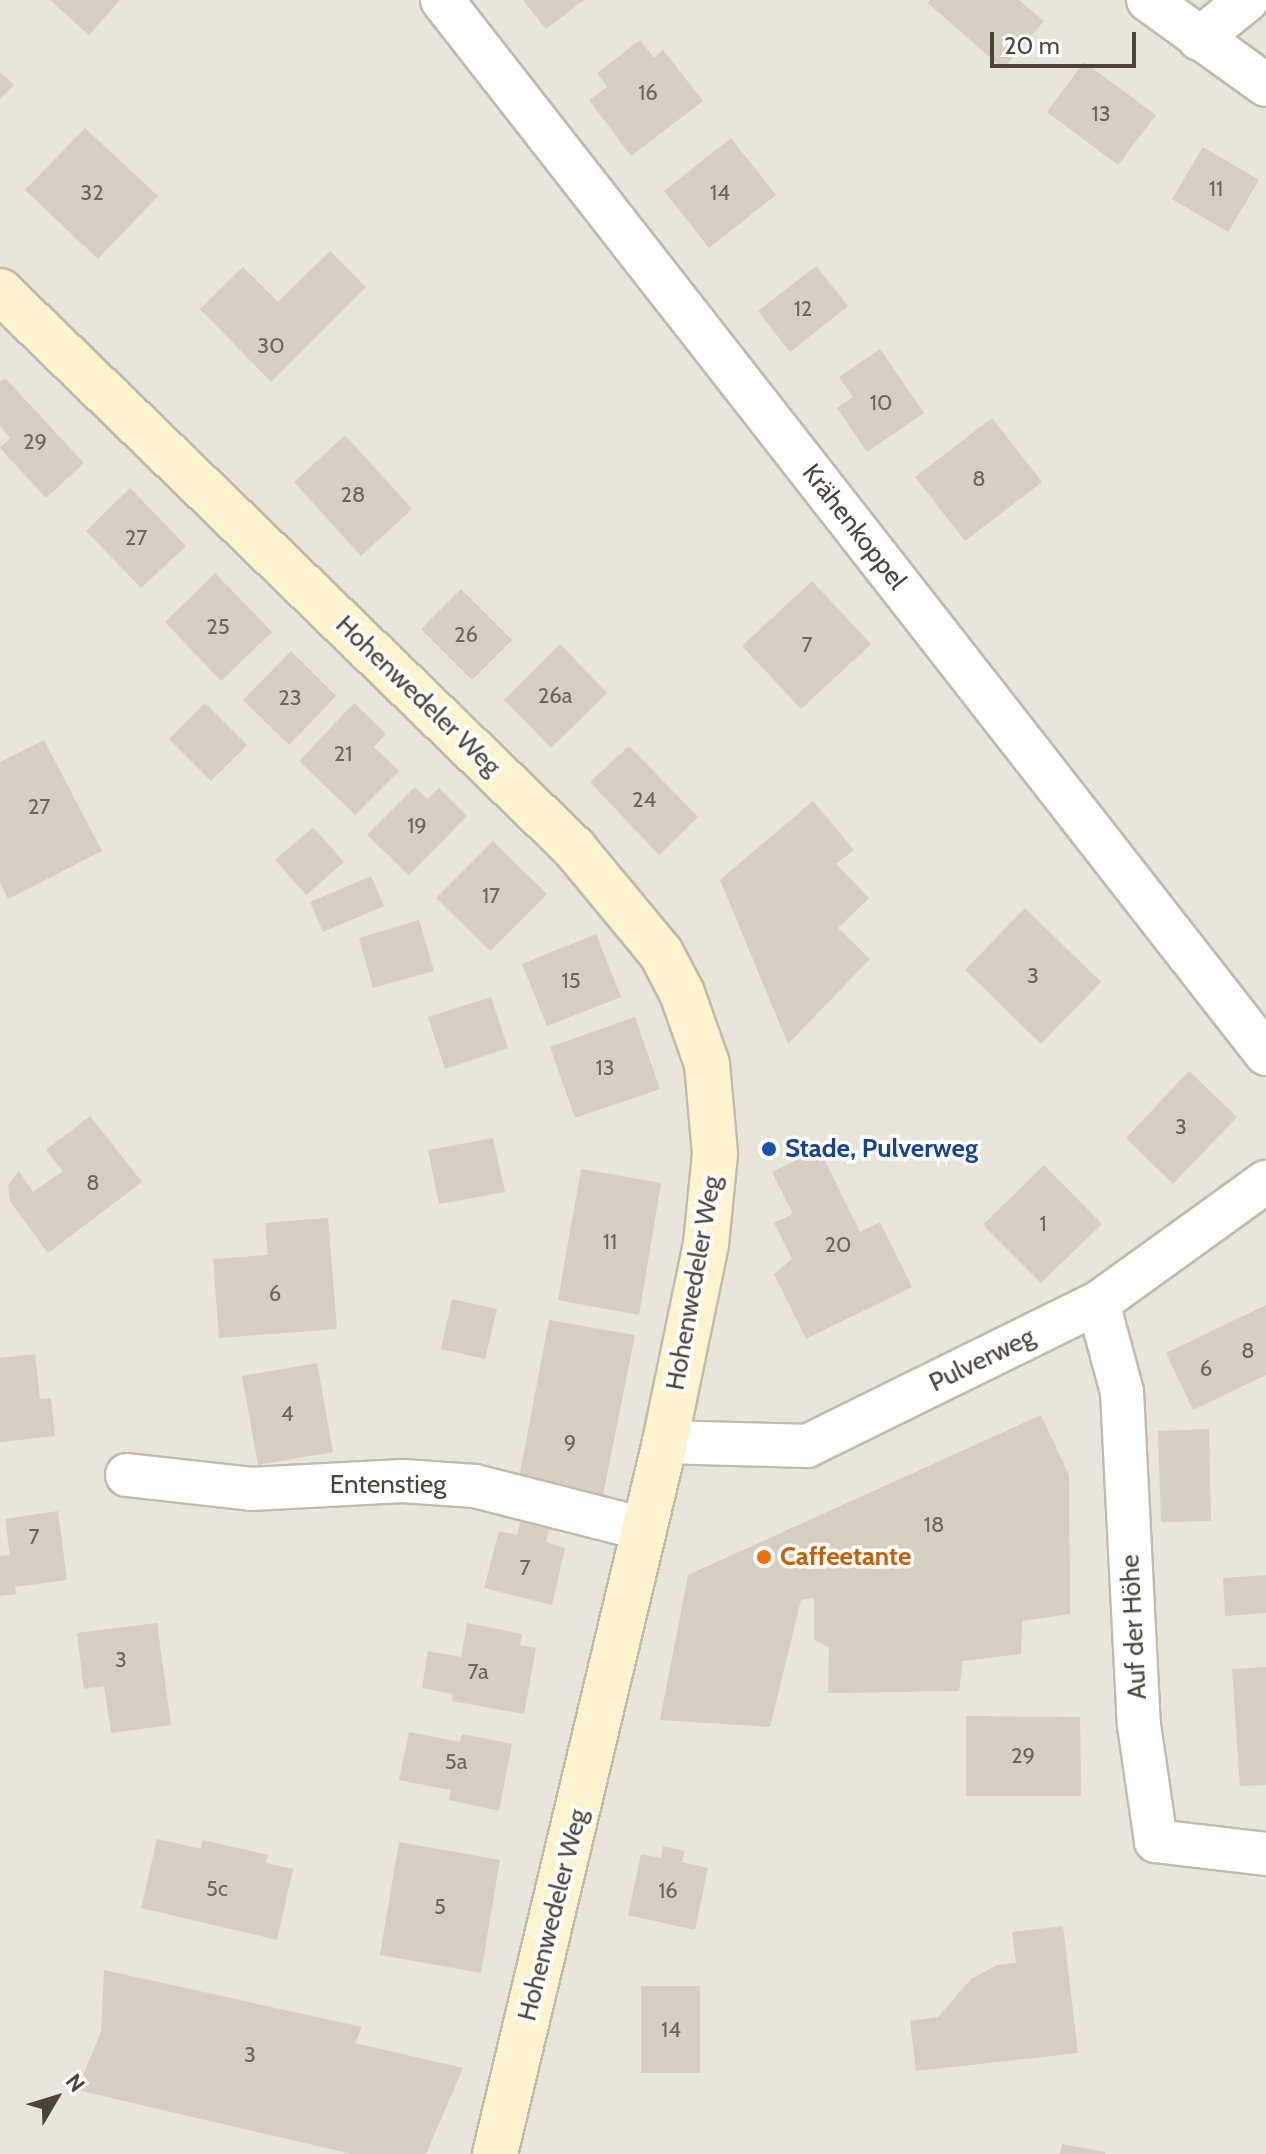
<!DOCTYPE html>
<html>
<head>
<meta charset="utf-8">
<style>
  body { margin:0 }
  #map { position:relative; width:1266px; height:2154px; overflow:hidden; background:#f5f3ec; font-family:Cabin,sans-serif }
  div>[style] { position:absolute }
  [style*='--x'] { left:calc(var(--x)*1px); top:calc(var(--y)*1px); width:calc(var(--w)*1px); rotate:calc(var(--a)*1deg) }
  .residential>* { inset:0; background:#e9e5da }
  .building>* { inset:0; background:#d7cfc1 }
  .roads { filter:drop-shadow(2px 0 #c1bbae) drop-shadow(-2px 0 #c1bbae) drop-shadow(0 2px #c1bbae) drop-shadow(0 -2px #c1bbae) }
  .street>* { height:42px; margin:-21px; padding:0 21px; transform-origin:21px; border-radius:21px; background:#fff }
  .secondary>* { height:44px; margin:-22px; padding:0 22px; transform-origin:22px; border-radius:22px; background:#fdf3ce }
  .dots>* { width:22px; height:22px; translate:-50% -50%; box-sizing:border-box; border:4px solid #fff; border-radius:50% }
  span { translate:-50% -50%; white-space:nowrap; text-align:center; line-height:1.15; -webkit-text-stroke:7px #fff; paint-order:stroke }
  .number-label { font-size:22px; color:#6d675b }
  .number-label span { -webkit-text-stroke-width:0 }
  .street-label { font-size:26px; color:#4a4439 }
  .transit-label { font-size:26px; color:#164399; font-weight:700 }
  .left { translate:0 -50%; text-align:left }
  .food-label { font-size:26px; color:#c56008; font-weight:700 }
  .north { position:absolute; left:16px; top:2058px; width:80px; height:80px; -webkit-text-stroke:6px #fff; paint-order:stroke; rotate:52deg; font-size:22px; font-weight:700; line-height:32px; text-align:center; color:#4a4439 }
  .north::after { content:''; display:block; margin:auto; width:28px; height:36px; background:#4a4439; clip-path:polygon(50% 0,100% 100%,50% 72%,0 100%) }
  .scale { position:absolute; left:990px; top:32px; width:146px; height:36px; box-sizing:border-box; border:4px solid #4a4439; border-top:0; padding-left:10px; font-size:24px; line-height:28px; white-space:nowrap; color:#4a4439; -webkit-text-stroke:6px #fff; paint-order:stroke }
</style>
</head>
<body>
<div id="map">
  <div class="residential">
    <div style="clip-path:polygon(0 0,1266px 0,1266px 2154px,0 2154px)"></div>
  </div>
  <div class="building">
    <div style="clip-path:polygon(50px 0,120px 0,89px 35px)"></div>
    <div style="clip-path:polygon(523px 0,584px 0,546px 29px)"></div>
    <div style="clip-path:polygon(931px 0,1019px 0,1044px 21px,1003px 69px,928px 3px)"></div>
    <div style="clip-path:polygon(640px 40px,654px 58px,663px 50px,703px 101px,631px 156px,589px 100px,607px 87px,597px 73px)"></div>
    <div style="clip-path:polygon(1084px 62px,1156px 115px,1118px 165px,1047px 112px)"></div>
    <div style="clip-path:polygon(0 72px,14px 85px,0 99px)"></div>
    <div style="clip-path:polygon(85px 128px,158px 196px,98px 259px,25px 190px)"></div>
    <div style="clip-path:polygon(731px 138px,776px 195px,709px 248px,664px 191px)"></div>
    <div style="clip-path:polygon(1203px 147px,1259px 180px,1228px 232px,1172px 199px)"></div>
    <div style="clip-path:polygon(330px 251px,366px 287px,271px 382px,200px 309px,243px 267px,278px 302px)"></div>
    <div style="clip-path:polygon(816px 266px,848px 306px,790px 352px,758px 311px)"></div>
    <div style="clip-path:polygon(880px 349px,924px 413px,867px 452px,837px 408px,853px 397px,839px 377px)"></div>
    <div style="clip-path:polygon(5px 378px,84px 463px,46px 498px,0 448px,10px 438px,0 426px,0 382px)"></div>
    <div style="clip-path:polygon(992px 418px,1042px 482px,965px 541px,915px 477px)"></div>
    <div style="clip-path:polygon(345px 435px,412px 509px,361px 556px,294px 482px)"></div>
    <div style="clip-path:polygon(130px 488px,186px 546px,141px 588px,86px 531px)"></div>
    <div style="clip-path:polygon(215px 573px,272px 632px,221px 681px,165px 622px)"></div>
    <div style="clip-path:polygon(812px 581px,871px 644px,801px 709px,742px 646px)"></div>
    <div style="clip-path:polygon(461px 589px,512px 640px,472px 680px,421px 629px)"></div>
    <div style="clip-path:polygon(560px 644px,607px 693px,551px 748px,504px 700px)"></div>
    <div style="clip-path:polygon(291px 651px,336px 696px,289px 745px,243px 700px)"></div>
    <div style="clip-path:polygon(205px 703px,247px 745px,211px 781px,169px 739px)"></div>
    <div style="clip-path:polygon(354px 703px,386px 734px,374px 747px,399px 771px,355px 815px,299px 761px)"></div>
    <div style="clip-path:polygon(44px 740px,102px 851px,8px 899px,0 883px,0 762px)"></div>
    <div style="clip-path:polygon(629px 746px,698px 817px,659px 855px,590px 782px)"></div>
    <div style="clip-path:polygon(415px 787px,427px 799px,439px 788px,467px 816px,409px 875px,367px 835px)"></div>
    <div style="clip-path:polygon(813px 801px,854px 850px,836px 864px,869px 898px,838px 928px,870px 959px,788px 1044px,720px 880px)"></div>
    <div style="clip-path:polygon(313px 827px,344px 862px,306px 895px,275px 860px)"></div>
    <div style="clip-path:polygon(493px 841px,547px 894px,490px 951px,436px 898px)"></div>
    <div style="clip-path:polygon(371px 876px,384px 906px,323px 932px,310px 902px)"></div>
    <div style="clip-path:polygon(1025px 908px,1101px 982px,1041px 1044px,965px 970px)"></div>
    <div style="clip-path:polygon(419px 920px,434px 971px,373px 988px,359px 938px)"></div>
    <div style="clip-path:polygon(596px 934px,621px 997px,547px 1026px,522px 964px)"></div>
    <div style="clip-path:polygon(491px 997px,508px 1048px,445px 1069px,428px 1017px)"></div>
    <div style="clip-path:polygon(635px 1017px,660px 1089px,575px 1118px,550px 1047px)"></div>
    <div style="clip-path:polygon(1189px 1071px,1237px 1117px,1173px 1184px,1126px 1138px)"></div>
    <div style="clip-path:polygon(90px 1116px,142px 1182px,48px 1253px,10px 1201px,8px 1185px,19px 1171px,33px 1192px,63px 1171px,46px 1150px)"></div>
    <div style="clip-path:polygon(493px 1138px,505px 1192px,439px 1204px,428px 1150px)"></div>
    <div style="clip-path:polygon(819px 1149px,860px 1232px,880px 1222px,912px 1287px,806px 1339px,774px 1274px,792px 1259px,774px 1223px,793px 1214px,772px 1172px)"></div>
    <div style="clip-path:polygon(1044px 1165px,1102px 1224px,1041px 1283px,983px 1225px)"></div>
    <div style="clip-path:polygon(581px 1169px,661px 1183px,639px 1315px,558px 1300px)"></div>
    <div style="clip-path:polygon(328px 1218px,337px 1329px,219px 1338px,213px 1259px,268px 1255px,265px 1223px)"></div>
    <div style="clip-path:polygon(452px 1299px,497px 1309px,485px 1359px,441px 1349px)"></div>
    <div style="clip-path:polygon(1266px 1305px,1266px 1375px,1193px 1410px,1166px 1353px)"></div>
    <div style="clip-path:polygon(549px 1320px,635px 1335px,603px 1495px,519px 1478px)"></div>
    <div style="clip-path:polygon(35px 1354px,40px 1399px,51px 1398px,55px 1436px,0 1442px,0 1358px)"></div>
    <div style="clip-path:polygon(317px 1363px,333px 1452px,258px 1465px,242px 1376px)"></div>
    <div style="clip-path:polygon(1041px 1415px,1069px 1475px,1070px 1614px,1022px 1621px,1021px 1654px,963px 1661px,959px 1691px,828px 1693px,829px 1647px,814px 1640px,814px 1598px,801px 1600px,770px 1727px,660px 1720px,688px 1575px)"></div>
    <div style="clip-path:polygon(1209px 1429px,1211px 1521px,1161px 1522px,1158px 1431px)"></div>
    <div style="clip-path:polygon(58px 1511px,67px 1580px,15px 1587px,16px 1594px,0 1596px,0 1556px,10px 1555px,5px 1519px)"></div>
    <div style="clip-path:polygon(520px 1522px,549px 1529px,546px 1542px,565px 1548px,552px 1605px,484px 1588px,499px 1531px,517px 1535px)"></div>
    <div style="clip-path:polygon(1266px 1575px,1266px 1613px,1225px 1616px,1223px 1578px)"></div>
    <div style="clip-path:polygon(157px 1623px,171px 1725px,111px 1733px,104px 1686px,84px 1689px,77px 1633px)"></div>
    <div style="clip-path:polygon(467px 1623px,522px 1634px,520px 1645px,536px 1648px,524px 1714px,452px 1701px,453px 1694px,422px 1688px,428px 1651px,461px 1657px)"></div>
    <div style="clip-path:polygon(1266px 1667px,1266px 1785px,1240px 1786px,1232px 1669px)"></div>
    <div style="clip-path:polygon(966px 1716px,1080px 1717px,1081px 1796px,966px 1796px)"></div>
    <div style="clip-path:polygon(409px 1732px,460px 1742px,462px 1734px,512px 1744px,499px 1811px,449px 1800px,451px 1790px,399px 1780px)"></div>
    <div style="clip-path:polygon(157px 1839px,201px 1849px,203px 1840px,268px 1855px,266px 1863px,293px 1869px,277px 1940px,141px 1908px)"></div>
    <div style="clip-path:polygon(399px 1842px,500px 1860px,481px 1973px,380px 1955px)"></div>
    <div style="clip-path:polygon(663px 1846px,685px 1851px,682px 1862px,708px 1868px,695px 1930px,628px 1915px,641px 1854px,661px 1858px)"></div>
    <div style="clip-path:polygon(1063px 1926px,1078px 2053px,916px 2071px,910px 2021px,938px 2017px,971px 1979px,997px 1965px,1016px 1963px,1012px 1932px)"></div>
    <div style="clip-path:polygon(104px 1970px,362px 2027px,355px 2043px,463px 2068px,426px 2154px,352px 2154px,77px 2090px,101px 2032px)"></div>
    <div style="clip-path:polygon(641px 1986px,700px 1986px,700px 2073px,641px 2073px)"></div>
    <div style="clip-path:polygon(1062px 2144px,1105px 2152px,1105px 2154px,1060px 2154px)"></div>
  </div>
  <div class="roads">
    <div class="street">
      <div style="--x:442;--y:0;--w:1338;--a:51.98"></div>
      <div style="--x:1148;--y:0;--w:145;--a:35.8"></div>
      <div style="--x:1199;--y:39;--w:62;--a:-39.1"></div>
      <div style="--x:1098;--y:1303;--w:92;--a:74.9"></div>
      <div style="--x:1122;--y:1392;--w:333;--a:87.1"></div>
      <div style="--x:1139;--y:1725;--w:117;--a:81.7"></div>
      <div style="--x:1156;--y:1841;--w:111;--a:6.7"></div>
      <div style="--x:665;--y:1442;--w:142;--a:1.6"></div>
      <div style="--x:807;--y:1446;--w:324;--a:-26.2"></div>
      <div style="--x:1098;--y:1303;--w:207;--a:-35.8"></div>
      <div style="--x:127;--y:1475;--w:125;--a:6.4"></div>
      <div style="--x:251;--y:1489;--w:152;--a:-3"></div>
      <div style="--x:403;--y:1481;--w:72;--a:4"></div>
      <div style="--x:475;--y:1486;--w:174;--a:14.3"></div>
    </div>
    <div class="secondary">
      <div style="--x:0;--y:291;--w:800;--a:44.14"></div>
      <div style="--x:574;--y:848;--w:136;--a:50.4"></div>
      <div style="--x:661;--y:953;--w:45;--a:62.3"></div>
      <div style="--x:682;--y:993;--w:75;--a:70.6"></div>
      <div style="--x:707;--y:1064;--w:90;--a:84.9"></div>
      <div style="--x:715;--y:1154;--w:90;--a:95.7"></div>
      <div style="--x:706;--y:1244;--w:202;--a:101.7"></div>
      <div style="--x:665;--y:1442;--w:732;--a:103.43"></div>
    </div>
  </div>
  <div class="dots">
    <div style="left:769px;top:1149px;background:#1a4fb4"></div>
    <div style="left:764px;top:1557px;background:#e8710a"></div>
  </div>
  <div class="number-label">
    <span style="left:648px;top:93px">16</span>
    <span style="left:1101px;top:114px">13</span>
    <span style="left:1216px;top:189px">11</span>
    <span style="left:92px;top:193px">32</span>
    <span style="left:720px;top:193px">14</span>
    <span style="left:803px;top:309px">12</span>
    <span style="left:271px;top:346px">30</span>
    <span style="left:881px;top:403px">10</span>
    <span style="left:35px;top:442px">29</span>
    <span style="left:979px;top:479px">8</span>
    <span style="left:353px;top:495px">28</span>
    <span style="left:136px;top:538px">27</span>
    <span style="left:218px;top:627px">25</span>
    <span style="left:466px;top:635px">26</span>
    <span style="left:807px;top:645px">7</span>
    <span style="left:555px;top:696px">26a</span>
    <span style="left:290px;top:698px">23</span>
    <span style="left:343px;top:754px">21</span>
    <span style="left:644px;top:800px">24</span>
    <span style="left:39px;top:807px">27</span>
    <span style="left:417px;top:826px">19</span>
    <span style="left:491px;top:896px">17</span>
    <span style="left:1033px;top:976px">3</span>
    <span style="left:571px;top:981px">15</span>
    <span style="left:605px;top:1068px">13</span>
    <span style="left:1181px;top:1127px">3</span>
    <span style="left:93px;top:1183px">8</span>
    <span style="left:1043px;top:1224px">1</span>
    <span style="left:610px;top:1242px">11</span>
    <span style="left:838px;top:1245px">20</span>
    <span style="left:275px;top:1294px">6</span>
    <span style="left:1248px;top:1351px">8</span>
    <span style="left:1206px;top:1369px">6</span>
    <span style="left:287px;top:1414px">4</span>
    <span style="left:570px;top:1443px">9</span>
    <span style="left:934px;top:1525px">18</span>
    <span style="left:34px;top:1537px">7</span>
    <span style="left:525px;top:1568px">7</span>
    <span style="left:121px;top:1660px">3</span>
    <span style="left:478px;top:1672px">7a</span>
    <span style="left:1023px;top:1756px">29</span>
    <span style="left:456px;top:1762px">5a</span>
    <span style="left:217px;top:1889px">5c</span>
    <span style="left:668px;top:1891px">16</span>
    <span style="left:440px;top:1907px">5</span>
    <span style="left:671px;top:2030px">14</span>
    <span style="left:250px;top:2055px">3</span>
  </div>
  <div class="street-label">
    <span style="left:854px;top:527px;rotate:52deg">Krähenkoppel</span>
    <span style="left:418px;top:696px;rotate:44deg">Hohenwedeler Weg</span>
    <span style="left:694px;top:1283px;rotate:-80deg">Hohenwedeler Weg</span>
    <span style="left:982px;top:1360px;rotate:-26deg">Pulverweg</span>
    <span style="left:388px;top:1485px">Entenstieg</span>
    <span style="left:1134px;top:1627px;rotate:-93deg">Auf der Höhe</span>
    <span style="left:553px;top:1915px;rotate:-76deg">Hohenwedeler Weg</span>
  </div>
  <div class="transit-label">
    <span class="left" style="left:785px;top:1149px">Stade, Pulverweg</span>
  </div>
  <div class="food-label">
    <span class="left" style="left:780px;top:1557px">Caffeetante</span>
  </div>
  <div class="north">N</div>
  <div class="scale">20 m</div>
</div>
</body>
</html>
